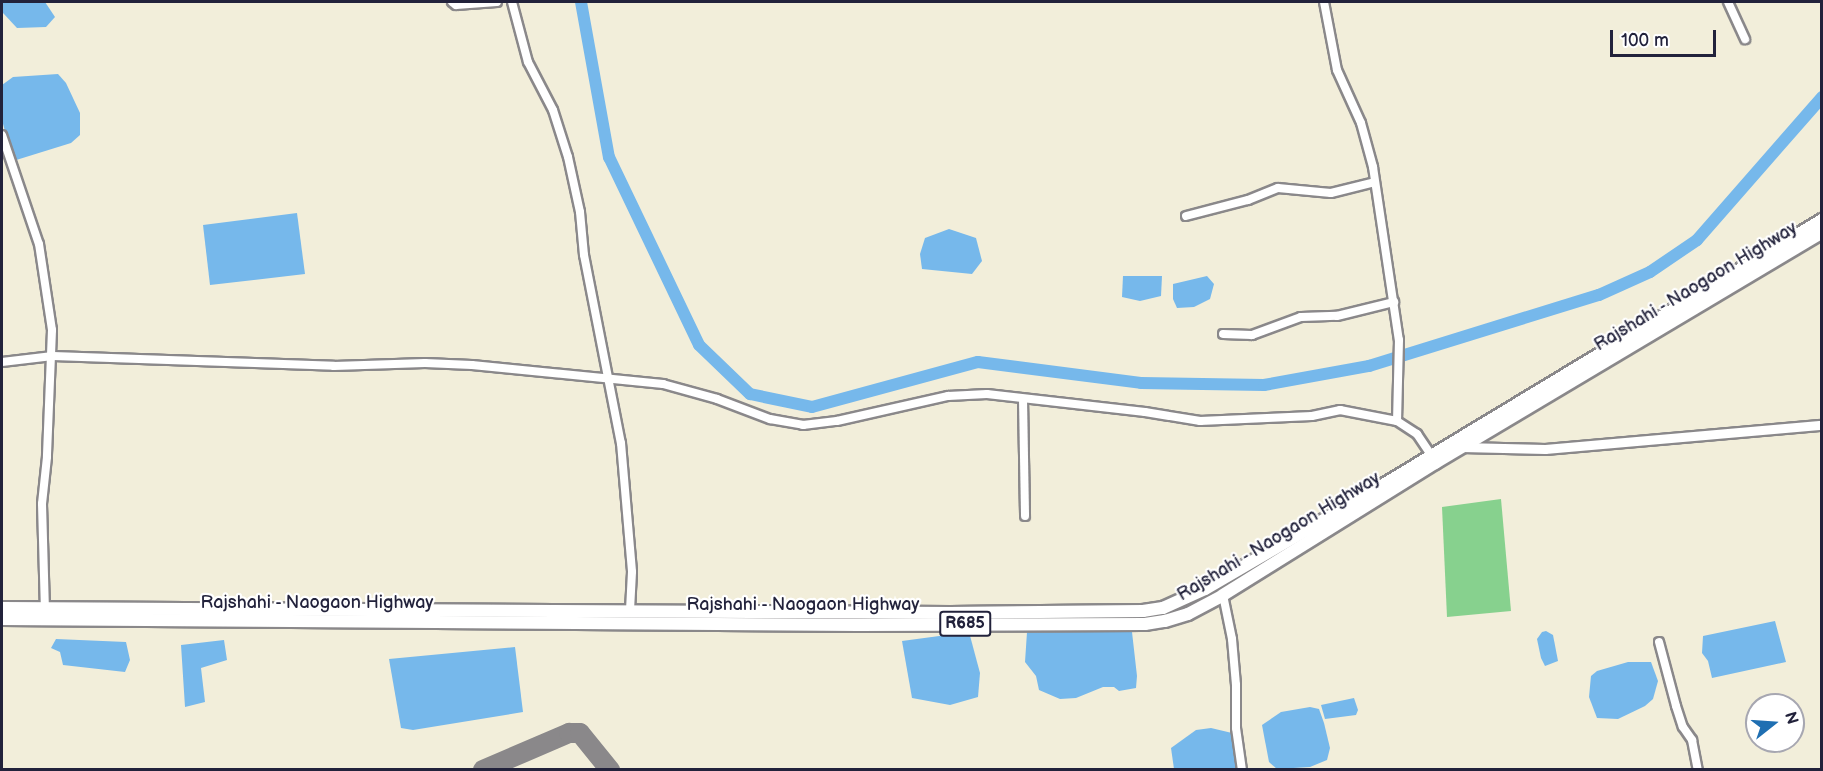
<!DOCTYPE html>
<html>
<head>
<meta charset="utf-8">
<style>
  body { margin:0 }
  #map { position:relative; width:1823px; height:771px; overflow:hidden; background:#f2eeda; font-family:"Balsamiq Sans",sans-serif }
  div>[style] { position:absolute }
  [style*='--x'] { left:calc(var(--x)*1px); top:calc(var(--y)*1px); width:calc(var(--w)*1px); rotate:calc(var(--a)*1deg) }
  .green>* { inset:0; background:#87d18e }
  .water>* { inset:0; background:#76b8eb }
  .river>* { height:12px; margin:-6px; padding:0 6px; transform-origin:6px; border-radius:6px; background:#76b8eb }
  .taxiway>* { height:20px; margin:-10px; padding:0 10px; transform-origin:10px; border-radius:10px; background:#8a888a }
  .roads { filter:drop-shadow(2px 0 #8a888a) drop-shadow(-2px 0 #8a888a) drop-shadow(0 2px #8a888a) drop-shadow(0 -2px #8a888a) }
  .minor>* { height:8px; margin:-4px; padding:0 4px; transform-origin:4px; border-radius:4px; background:#fff }
  .tertiary>* { height:9px; margin:-4.5px; padding:0 4.5px; transform-origin:4.5px; border-radius:4.5px; background:#fff }
  .primary>* { height:12px; margin:-6px; padding:0 6px; transform-origin:6px; border-radius:6px; background:#fff }
  span { translate:-50% -50%; white-space:nowrap; text-align:center; line-height:1.15; -webkit-text-stroke:4.5px #fff; paint-order:stroke }
  .shield-label span { padding:2px 4px; background:#fff; border:2px solid; border-radius:4px; -webkit-text-stroke-width:0 }
  .shield-label { font-size:16px; color:#22223b; font-weight:700 }
  .street-label { font-size:18px; color:#22223b }
  .frame { position:absolute; inset:0; border:3px solid #22223b; pointer-events:none }
  .north { position:absolute; left:1745px; top:693px; width:60px; height:60px; box-sizing:border-box; background:#fff; border:2px solid #a7a7b1; border-radius:50%; rotate:73deg; font-size:16px; font-weight:700; line-height:24px; text-align:center; color:#22223b }
  .north::after { content:''; display:block; margin:auto; width:21px; height:27px; background:#1f6fb2; clip-path:polygon(50% 0,100% 100%,50% 72%,0 100%) }
  .scale { position:absolute; left:1610px; top:30px; width:106px; height:27px; box-sizing:border-box; border:3px solid #22223b; border-top:0; padding-left:8px; font-size:18px; line-height:21px; white-space:nowrap; color:#22223b; -webkit-text-stroke:4px #fff; paint-order:stroke }
</style>
</head>
<body>
<div id="map">
  <div class="green">
    <div style="clip-path:polygon(1501px 499px,1511px 611px,1447px 617px,1442px 507px)"></div>
  </div>
  <div class="water">
    <div style="clip-path:polygon(3px 2px,45px 2px,55px 17px,46px 27px,17px 28px,3px 13px)"></div>
    <div style="clip-path:polygon(58px 74px,66px 83px,80px 113px,80px 135px,71px 143px,13px 161px,2px 120px,2px 85px,13px 77px)"></div>
    <div style="clip-path:polygon(297px 213px,305px 274px,210px 285px,203px 225px)"></div>
    <div style="clip-path:polygon(949px 229px,976px 238px,982px 261px,972px 274px,922px 269px,920px 254px,925px 238px)"></div>
    <div style="clip-path:polygon(1123px 276px,1162px 276px,1161px 296px,1140px 301px,1122px 297px)"></div>
    <div style="clip-path:polygon(1207px 276px,1214px 284px,1210px 299px,1194px 307px,1177px 308px,1173px 299px,1173px 284px)"></div>
    <div style="clip-path:polygon(1775px 621px,1786px 662px,1712px 678px,1708px 661px,1702px 653px,1703px 636px)"></div>
    <div style="clip-path:polygon(1089px 630px,1132px 632px,1137px 676px,1136px 688px,1119px 691px,1114px 687px,1103px 687px,1076px 698px,1060px 699px,1039px 690px,1036px 676px,1025px 662px,1027px 632px)"></div>
    <div style="clip-path:polygon(1546px 631px,1553px 635px,1558px 661px,1545px 666px,1541px 658px,1537px 639px,1542px 632px)"></div>
    <div style="clip-path:polygon(969px 632px,980px 673px,978px 697px,950px 705px,912px 698px,902px 641px)"></div>
    <div style="clip-path:polygon(56px 639px,126px 642px,130px 660px,125px 672px,63px 665px,60px 652px,51px 648px)"></div>
    <div style="clip-path:polygon(224px 640px,227px 660px,201px 668px,205px 702px,185px 707px,181px 645px)"></div>
    <div style="clip-path:polygon(515px 647px,523px 712px,413px 730px,401px 728px,389px 659px)"></div>
    <div style="clip-path:polygon(1628px 662px,1651px 662px,1658px 681px,1653px 699px,1645px 706px,1618px 719px,1597px 718px,1589px 697px,1591px 676px,1597px 671px)"></div>
    <div style="clip-path:polygon(1354px 698px,1358px 710px,1356px 715px,1325px 719px,1321px 705px)"></div>
    <div style="clip-path:polygon(1310px 707px,1319px 709px,1324px 723px,1330px 748px,1327px 760px,1310px 767px,1277px 769px,1269px 762px,1262px 725px,1281px 712px)"></div>
    <div style="clip-path:polygon(1211px 728px,1232px 733px,1237px 769px,1174px 769px,1171px 748px,1196px 730px)"></div>
  </div>
  <div class="river">
    <div style="--x:581;--y:2;--w:158;--a:79.8"></div>
    <div style="--x:609;--y:157;--w:208;--a:64.4"></div>
    <div style="--x:699;--y:345;--w:71;--a:43.9"></div>
    <div style="--x:750;--y:394;--w:63;--a:11.8"></div>
    <div style="--x:812;--y:407;--w:172;--a:-15.2"></div>
    <div style="--x:978;--y:362;--w:164;--a:7.3"></div>
    <div style="--x:1141;--y:383;--w:123;--a:0.9"></div>
    <div style="--x:1264;--y:385;--w:107;--a:-10.3"></div>
    <div style="--x:1369;--y:366;--w:241;--a:-17.2"></div>
    <div style="--x:1599;--y:295;--w:56;--a:-24.3"></div>
    <div style="--x:1650;--y:272;--w:57;--a:-34.2"></div>
    <div style="--x:1697;--y:240;--w:190;--a:-48.8"></div>
  </div>
  <div class="taxiway">
    <div style="--x:483;--y:770;--w:94;--a:-23.3"></div>
    <div style="--x:569;--y:733;--w:11;--a:0"></div>
    <div style="--x:580;--y:733;--w:48;--a:51"></div>
  </div>
  <div class="roads">
    <div class="minor">
      <div style="--x:452;--y:2;--w:5;--a:37"></div>
      <div style="--x:456;--y:5;--w:41;--a:-4.2"></div>
      <div style="--x:512;--y:2;--w:62;--a:75.1"></div>
      <div style="--x:528;--y:62;--w:54;--a:62.5"></div>
      <div style="--x:553;--y:110;--w:49;--a:72.3"></div>
      <div style="--x:568;--y:157;--w:56;--a:77.7"></div>
      <div style="--x:580;--y:212;--w:43;--a:84.7"></div>
      <div style="--x:584;--y:255;--w:192;--a:78.9"></div>
      <div style="--x:621;--y:443;--w:129;--a:85.1"></div>
      <div style="--x:632;--y:572;--w:39;--a:93"></div>
      <div style="--x:1324;--y:2;--w:69;--a:79.2"></div>
      <div style="--x:1337;--y:70;--w:58;--a:65.6"></div>
      <div style="--x:1361;--y:123;--w:46;--a:74.7"></div>
      <div style="--x:1373;--y:167;--w:175;--a:81.5"></div>
      <div style="--x:1399;--y:340;--w:81;--a:91.4"></div>
      <div style="--x:1728;--y:2;--w:41;--a:65.3"></div>
      <div style="--x:2;--y:135;--w:115;--a:71.3"></div>
      <div style="--x:39;--y:244;--w:87;--a:81.4"></div>
      <div style="--x:52;--y:330;--w:127;--a:92.3"></div>
      <div style="--x:47;--y:457;--w:47;--a:96.1"></div>
      <div style="--x:42;--y:504;--w:105;--a:88.4"></div>
      <div style="--x:1186;--y:216;--w:64;--a:-14.5"></div>
      <div style="--x:1248;--y:200;--w:32;--a:-22"></div>
      <div style="--x:1278;--y:188;--w:53;--a:5.4"></div>
      <div style="--x:1331;--y:193;--w:45;--a:-14"></div>
      <div style="--x:1223;--y:334;--w:29;--a:2"></div>
      <div style="--x:1252;--y:335;--w:52;--a:-20.2"></div>
      <div style="--x:1301;--y:317;--w:36;--a:-2"></div>
      <div style="--x:1337;--y:316;--w:59;--a:-13.8"></div>
      <div style="--x:2;--y:362;--w:51;--a:-6.7"></div>
      <div style="--x:53;--y:356;--w:281;--a:2"></div>
      <div style="--x:334;--y:366;--w:91;--a:-1.9"></div>
      <div style="--x:425;--y:363;--w:47;--a:2.4"></div>
      <div style="--x:472;--y:365;--w:192;--a:5.7"></div>
      <div style="--x:663;--y:384;--w:56;--a:15.5"></div>
      <div style="--x:717;--y:399;--w:57;--a:20.7"></div>
      <div style="--x:770;--y:419;--w:34;--a:10"></div>
      <div style="--x:803;--y:425;--w:34;--a:-7"></div>
      <div style="--x:837;--y:421;--w:114;--a:-12.7"></div>
      <div style="--x:948;--y:396;--w:39;--a:-3"></div>
      <div style="--x:987;--y:394;--w:159;--a:6.5"></div>
      <div style="--x:1145;--y:412;--w:56;--a:9.3"></div>
      <div style="--x:1200;--y:421;--w:112;--a:-2.6"></div>
      <div style="--x:1312;--y:416;--w:29;--a:-12"></div>
      <div style="--x:1340;--y:410;--w:58;--a:10.9"></div>
      <div style="--x:1397;--y:421;--w:24;--a:33"></div>
      <div style="--x:1417;--y:434;--w:25;--a:56"></div>
      <div style="--x:1023;--y:399;--w:117;--a:89"></div>
      <div style="--x:1223;--y:595;--w:45;--a:78.4"></div>
      <div style="--x:1232;--y:639;--w:46;--a:85"></div>
      <div style="--x:1236;--y:685;--w:43;--a:90"></div>
      <div style="--x:1236;--y:728;--w:42;--a:81.9"></div>
      <div style="--x:1659;--y:642;--w:66;--a:75.1"></div>
      <div style="--x:1676;--y:706;--w:22;--a:72"></div>
      <div style="--x:1683;--y:727;--w:16;--a:55"></div>
      <div style="--x:1692;--y:740;--w:31;--a:79"></div>
    </div>
    <div class="tertiary">
      <div style="--x:1462;--y:447;--w:83;--a:1.4"></div>
      <div style="--x:1545;--y:449;--w:278;--a:-5"></div>
    </div>
    <div class="primary">
      <div style="--x:2;--y:608;--w:948;--a:0.3"></div>
      <div style="--x:950;--y:613;--w:193;--a:-0.6"></div>
      <div style="--x:1143;--y:611;--w:20;--a:-9"></div>
      <div style="--x:1163;--y:608;--w:46;--a:-24.3"></div>
      <div style="--x:1205;--y:589;--w:191;--a:-30.2"></div>
      <div style="--x:1370;--y:493;--w:528;--a:-31.13"></div>
      <div style="--x:2;--y:619;--w:856;--a:0.4"></div>
      <div style="--x:858;--y:625;--w:287;--a:-0.2"></div>
      <div style="--x:1145;--y:624;--w:20;--a:-9"></div>
      <div style="--x:1165;--y:621;--w:24;--a:-17"></div>
      <div style="--x:1188;--y:614;--w:40;--a:-28"></div>
      <div style="--x:1223;--y:595;--w:250;--a:-31.9"></div>
      <div style="--x:1435;--y:463;--w:451;--a:-30.8"></div>
    </div>
  </div>
  <div class="shield-label">
    <span style="left:965px;top:624px">R685</span>
  </div>
  <div class="street-label">
    <span style="left:1696px;top:287px;rotate:-31deg">Rajshahi - Naogaon Highway</span>
    <span style="left:1279px;top:537px;rotate:-31deg">Rajshahi - Naogaon Highway</span>
    <span style="left:317px;top:603px">Rajshahi - Naogaon Highway</span>
    <span style="left:803px;top:605px">Rajshahi - Naogaon Highway</span>
  </div>
  <div class="frame"></div>
  <div class="north">N</div>
  <div class="scale">100 m</div>
</div>
</body>
</html>
